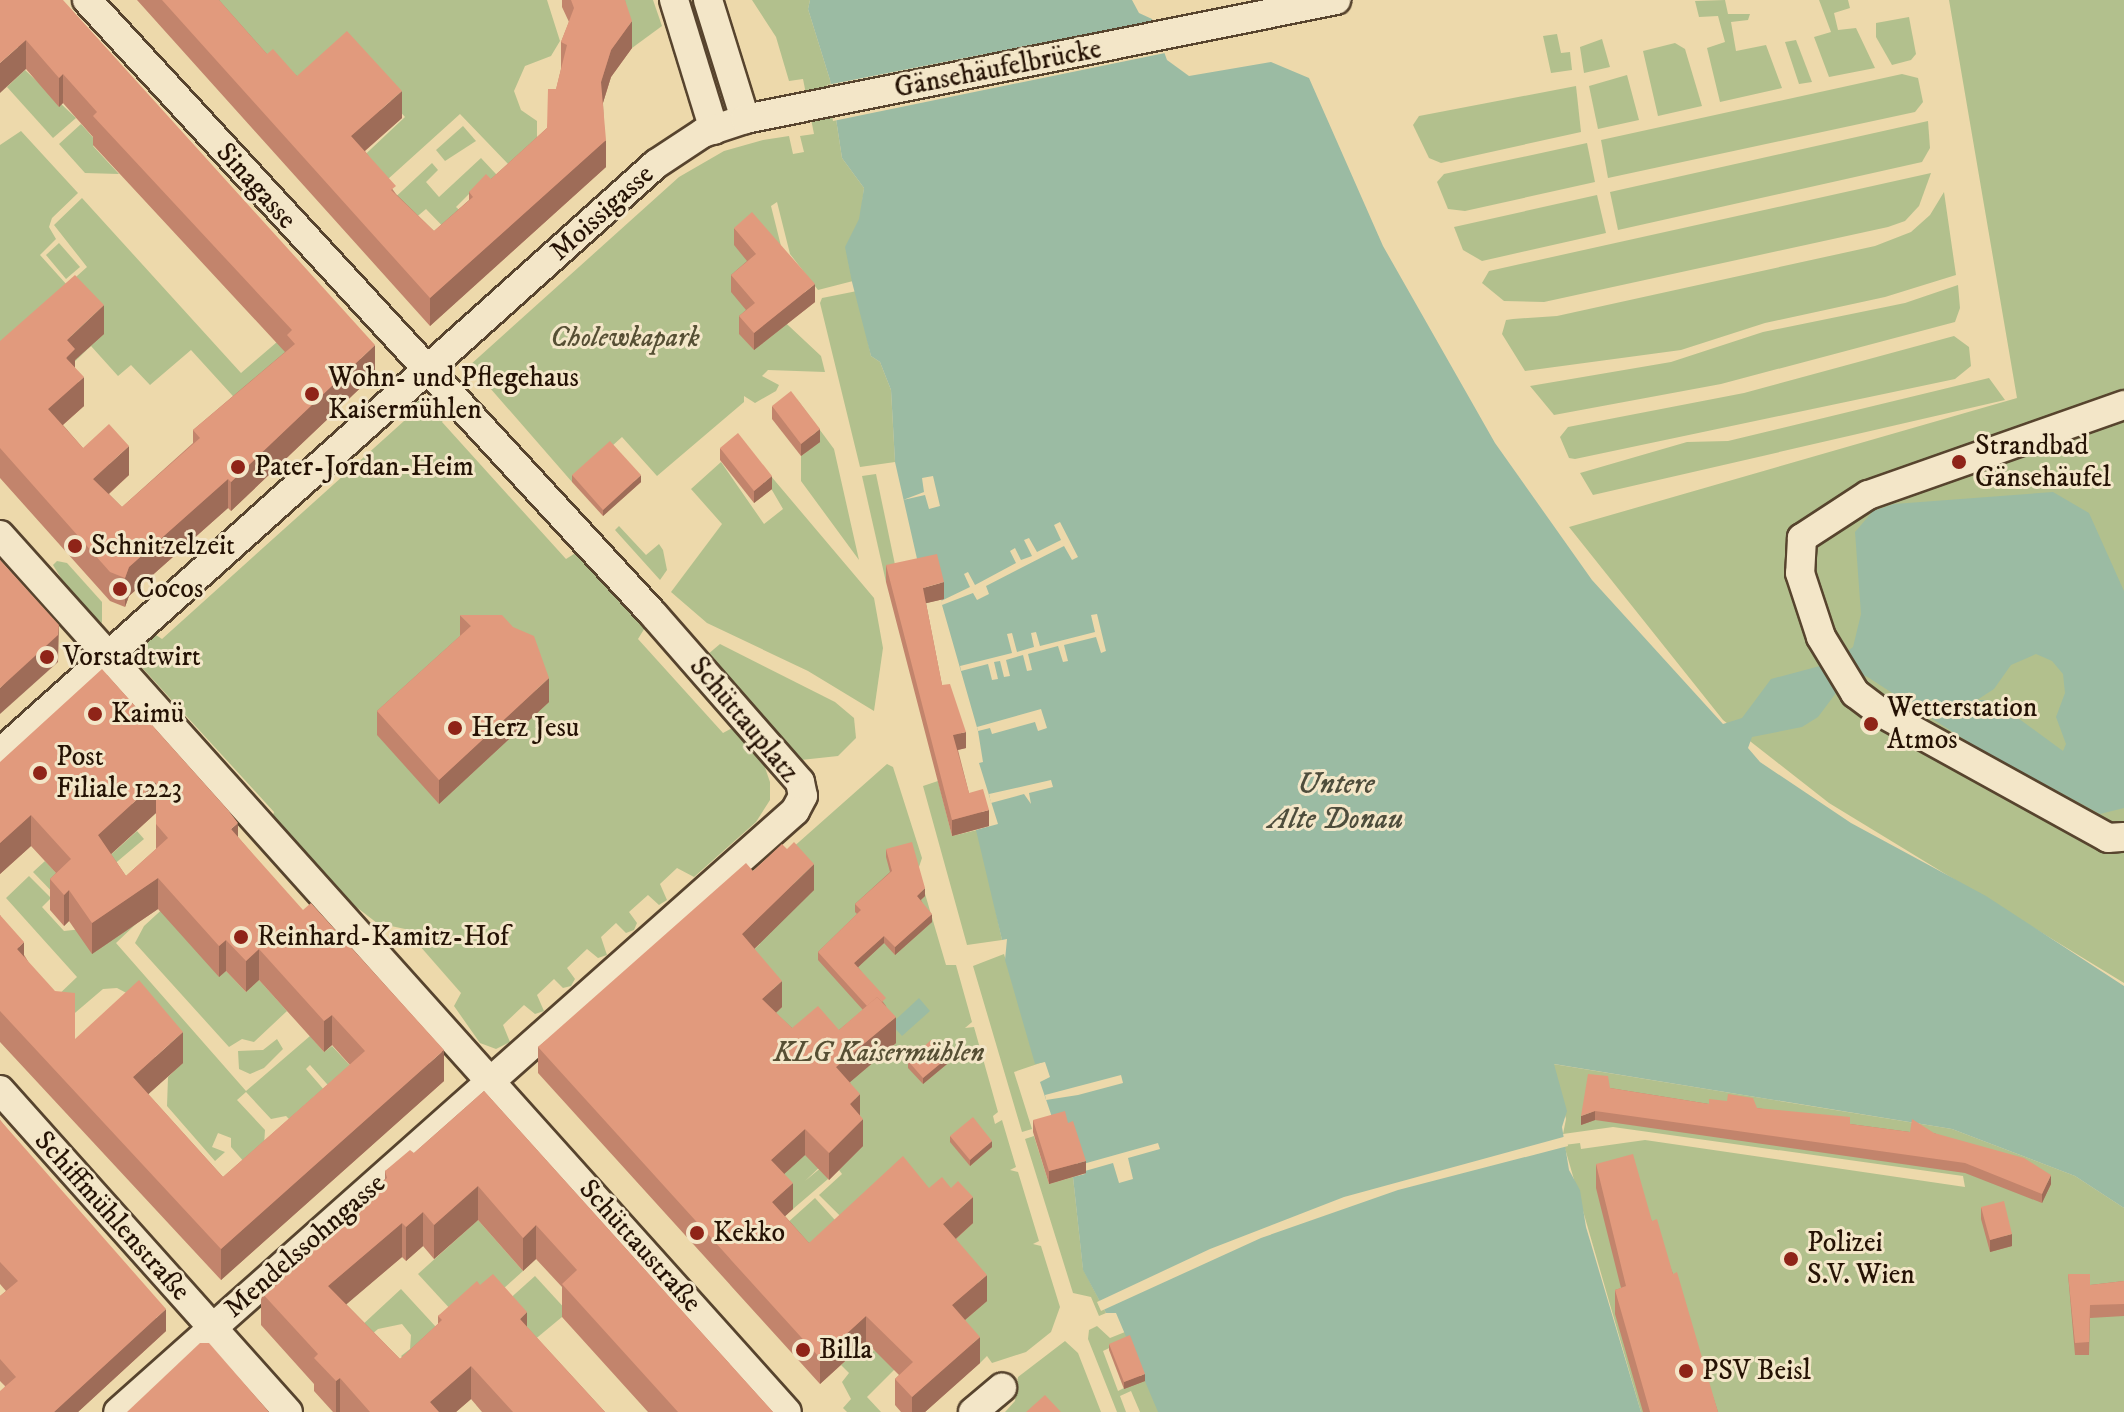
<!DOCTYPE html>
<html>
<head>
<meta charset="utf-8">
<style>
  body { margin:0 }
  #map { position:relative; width:2124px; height:1412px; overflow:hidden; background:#edd9ab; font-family:"IM FELL DW Pica",serif }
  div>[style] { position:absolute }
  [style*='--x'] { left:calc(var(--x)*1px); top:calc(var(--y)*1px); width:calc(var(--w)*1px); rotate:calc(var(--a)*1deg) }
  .green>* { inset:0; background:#b2c08d }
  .water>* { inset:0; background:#9bbba3 }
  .pier>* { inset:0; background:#edd9ab }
  .roads { filter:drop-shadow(2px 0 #57442e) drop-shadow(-2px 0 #57442e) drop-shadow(0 2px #57442e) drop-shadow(0 -2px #57442e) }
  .minor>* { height:28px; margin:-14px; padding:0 14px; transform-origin:14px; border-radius:14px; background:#f3e6c8 }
  .wall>* { inset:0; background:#c2846c }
  .shaded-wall>* { inset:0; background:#9e6c58 }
  .building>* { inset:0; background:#e19a7d }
  .dots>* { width:22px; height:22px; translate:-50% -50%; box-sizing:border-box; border:4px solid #f3e6c8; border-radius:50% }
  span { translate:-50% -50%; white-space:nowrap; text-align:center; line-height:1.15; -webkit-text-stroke:6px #f3e6c8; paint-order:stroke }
  .street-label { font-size:28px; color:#251204 }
  .park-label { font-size:28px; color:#564f34; font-style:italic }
  .poi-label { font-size:28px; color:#251204 }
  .left { translate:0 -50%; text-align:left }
  .water-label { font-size:30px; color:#4e4d3c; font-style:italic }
</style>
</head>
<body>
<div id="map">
  <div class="green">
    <div style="clip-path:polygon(215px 0,547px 0,560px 41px,551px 56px,525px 66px,514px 91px,521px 110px,537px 121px,537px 144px,511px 167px,460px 114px,377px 189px,354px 165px,405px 117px,349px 55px,305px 94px)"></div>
    <div style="clip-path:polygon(616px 0,653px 0,662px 26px,632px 48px)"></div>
    <div style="clip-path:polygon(752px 0,810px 0,808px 9px,830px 80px,842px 158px,864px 188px,853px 281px,818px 290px,790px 254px,777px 202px,771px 206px,781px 246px,756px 271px,773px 311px,821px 356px,825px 372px,768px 370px,762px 376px,779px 385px,776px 391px,755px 403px,744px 396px,744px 402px,657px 476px,622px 437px,572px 482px,470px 365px,679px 177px,724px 151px,763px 140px,789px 136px,793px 154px,804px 152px,800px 136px,814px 134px,803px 79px,789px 81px,776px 37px)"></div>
    <div style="clip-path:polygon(1725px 0,1728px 14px,1750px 14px,1748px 20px,1731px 22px,1736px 51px,1766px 45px,1782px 88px,1720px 102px,1707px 48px,1725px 42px,1718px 16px,1699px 17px,1695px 1px)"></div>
    <div style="clip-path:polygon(1819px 0,1848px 0,1850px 8px,1834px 13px,1838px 30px,1856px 28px,1875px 68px,1829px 77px,1814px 37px,1831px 32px)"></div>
    <div style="clip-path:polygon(1949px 0,2124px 0,2124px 983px,1829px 803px,1723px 720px,1569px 527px,2017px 398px)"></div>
    <div style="clip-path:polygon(1909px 17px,1916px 54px,1911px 60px,1892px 65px,1876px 37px,1876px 23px)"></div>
    <div style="clip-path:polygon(1557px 34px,1561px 53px,1570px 52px,1572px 70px,1551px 73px,1543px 36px)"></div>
    <div style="clip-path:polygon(1602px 39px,1610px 67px,1584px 73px,1580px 47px)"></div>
    <div style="clip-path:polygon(1796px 40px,1812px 82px,1799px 84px,1785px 42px)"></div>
    <div style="clip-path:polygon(1675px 43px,1685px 49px,1702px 106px,1658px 116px,1643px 51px)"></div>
    <div style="clip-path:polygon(25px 70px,76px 118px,53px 138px,7px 87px)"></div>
    <div style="clip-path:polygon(1902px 74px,1918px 78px,1923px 102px,1915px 112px,1608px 178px,1601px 140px)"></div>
    <div style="clip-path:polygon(1627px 75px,1639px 120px,1598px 129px,1589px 86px)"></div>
    <div style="clip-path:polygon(1576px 86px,1581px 132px,1441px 163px,1429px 158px,1413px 125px,1419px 116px)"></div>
    <div style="clip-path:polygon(1928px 121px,1930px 148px,1922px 162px,1618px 230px,1610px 192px)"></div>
    <div style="clip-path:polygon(81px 124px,97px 142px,93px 146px,119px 174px,85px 173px,59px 144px)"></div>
    <div style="clip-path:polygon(463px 126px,476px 141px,445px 161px,436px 150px)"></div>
    <div style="clip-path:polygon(21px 131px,78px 193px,52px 218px,49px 227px,56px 239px,40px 255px,67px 285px,87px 267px,54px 225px,82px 198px,241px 373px,277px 342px,293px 359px,242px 406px,191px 350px,150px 385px,131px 365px,118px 376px,91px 346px,67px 369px,0 370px,0 145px)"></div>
    <div style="clip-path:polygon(1587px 143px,1595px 182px,1465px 211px,1448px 209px,1437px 182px,1444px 174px)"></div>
    <div style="clip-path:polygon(481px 158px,510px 189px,474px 189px,456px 207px,468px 218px,455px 239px,426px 209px,400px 231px,388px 204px,432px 163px,438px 170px,426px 182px,439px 197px)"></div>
    <div style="clip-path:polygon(1931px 173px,1919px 206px,1905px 221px,1888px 227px,1544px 302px,1504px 301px,1482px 283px,1489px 271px)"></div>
    <div style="clip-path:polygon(1944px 192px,1956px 275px,1885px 297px,1765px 323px,1681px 350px,1525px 371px,1502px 334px,1506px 320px,1513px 319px,1557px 316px,1875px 246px,1911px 232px,1930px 215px)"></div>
    <div style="clip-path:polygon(1597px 195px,1606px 233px,1482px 261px,1463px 250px,1454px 227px)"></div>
    <div style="clip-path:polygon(59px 243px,80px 267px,66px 279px,46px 255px)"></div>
    <div style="clip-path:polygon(1958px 285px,1960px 308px,1955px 322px,1721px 384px,1554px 415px,1530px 386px,1671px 362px,1763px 332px,1905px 303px)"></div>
    <div style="clip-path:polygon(857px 291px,871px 356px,880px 362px,891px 390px,895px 462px,860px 467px,820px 303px,822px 298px)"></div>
    <div style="clip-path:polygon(1954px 336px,1969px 347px,1971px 366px,1955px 379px,1575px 459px,1569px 458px,1560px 437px,1568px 427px,1744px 393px)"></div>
    <div style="clip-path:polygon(1989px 378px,2005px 400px,1593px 495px,1580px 473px,1687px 442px,1728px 441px)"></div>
    <div style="clip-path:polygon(435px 398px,451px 409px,442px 422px,566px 559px,577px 552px,646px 626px,638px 639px,723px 733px,734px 727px,761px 756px,770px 782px,770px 800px,756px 822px,694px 877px,677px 868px,660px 884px,667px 900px,659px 905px,648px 895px,629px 912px,637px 923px,634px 930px,626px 933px,616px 923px,601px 937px,607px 955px,598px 958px,587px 949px,567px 968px,575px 979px,571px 986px,563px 988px,554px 979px,537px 995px,544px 1011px,535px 1014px,524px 1005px,503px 1025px,510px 1042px,496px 1049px,480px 1043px,454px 1006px,461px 993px,405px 929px,377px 923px,338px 893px,272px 819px,274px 812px,136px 661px,147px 642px,156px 635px,162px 639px,404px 421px,402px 412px,421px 399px)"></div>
    <div style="clip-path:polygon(797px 399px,834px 449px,859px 560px,801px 481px,801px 456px,820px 441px)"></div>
    <div style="clip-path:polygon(748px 449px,874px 598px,883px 648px,874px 711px,808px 671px,707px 623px,671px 592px,722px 524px,691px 489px,721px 462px,764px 524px,783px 509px)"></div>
    <div style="clip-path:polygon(876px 474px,898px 579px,886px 582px,862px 476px)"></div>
    <div style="clip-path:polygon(619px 526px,646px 555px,659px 544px,663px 550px,667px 570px,660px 580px,615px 530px)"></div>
    <div style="clip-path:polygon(57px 561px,67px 563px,102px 602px,102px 623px,78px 606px,53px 565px)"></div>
    <div style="clip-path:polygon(720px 644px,835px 702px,854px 718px,856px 738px,838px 756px,801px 760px,707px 655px)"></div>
    <div style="clip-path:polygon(887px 764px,893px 767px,922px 858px,918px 870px,946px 965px,956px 965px,972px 1022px,965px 1028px,974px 1027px,998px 1112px,993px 1116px,995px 1124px,1002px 1120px,1016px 1167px,1010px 1170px,1018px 1172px,1039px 1241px,1033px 1244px,1041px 1246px,1060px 1307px,1051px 1332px,1026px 1352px,992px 1363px,987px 1356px,980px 1363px,920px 1295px,819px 1195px,842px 1174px,839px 1170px,834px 1174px,823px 1164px,805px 1181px,823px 1166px,828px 1179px,793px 1209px,746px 1209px,829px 1132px,746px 957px,760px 944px,746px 889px)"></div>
    <div style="clip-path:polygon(938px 781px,952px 836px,998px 825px,991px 889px,1002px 940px,967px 945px,923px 786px)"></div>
    <div style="clip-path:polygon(137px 831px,144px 839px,99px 877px,60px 900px,33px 872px,45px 861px,72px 890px)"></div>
    <div style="clip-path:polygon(29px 876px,51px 898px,42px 907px,64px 931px,137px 923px,116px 943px,246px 1091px,310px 1036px,324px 1052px,332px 1046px,357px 1073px,335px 1093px,310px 1065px,306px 1069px,325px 1091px,292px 1122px,286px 1116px,271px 1119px,246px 1092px,237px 1100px,265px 1130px,264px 1146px,245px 1163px,231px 1147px,231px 1138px,218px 1133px,212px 1147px,225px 1152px,215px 1161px,167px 1106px,168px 1077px,183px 1062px,134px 997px,117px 988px,103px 989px,69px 1018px,53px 1000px,77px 977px,6px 898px)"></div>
    <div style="clip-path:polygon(193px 881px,219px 976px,226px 971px,246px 992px,259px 980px,287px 1011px,254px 1042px,242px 1039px,229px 1047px,135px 943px,144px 926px)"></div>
    <div style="clip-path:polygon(1004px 954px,1015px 992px,1055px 1058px,1014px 1072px,1032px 1129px,1022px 1132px,973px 966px)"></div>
    <div style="clip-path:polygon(277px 1039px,283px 1049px,264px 1068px,250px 1074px,239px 1069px,238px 1051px,263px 1050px)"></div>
    <div style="clip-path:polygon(1553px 1064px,1952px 1129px,2075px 1176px,2124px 1208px,2124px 1412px,1641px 1412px,1564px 1145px,1580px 1143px,1581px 1149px,1645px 1140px,1965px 1187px,1963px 1176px,1613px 1127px,1563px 1134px,1566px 1119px)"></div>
    <div style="clip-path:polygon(1034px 1136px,1049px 1184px,1073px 1177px,1083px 1269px,1106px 1313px,1099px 1316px,1091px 1297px,1073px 1293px,1025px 1139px)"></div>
    <div style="clip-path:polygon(815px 1198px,844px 1230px,805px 1265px,776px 1233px)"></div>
    <div style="clip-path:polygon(478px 1220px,523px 1271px,464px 1324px,418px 1274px)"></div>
    <div style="clip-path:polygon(535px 1276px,568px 1312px,527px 1346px,496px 1311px)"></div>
    <div style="clip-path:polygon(401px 1289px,447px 1339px,413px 1370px,401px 1356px,410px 1349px,411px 1335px,402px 1324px,378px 1329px,358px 1346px,346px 1340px)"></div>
    <div style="clip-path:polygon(906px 1323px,913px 1351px,867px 1397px,881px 1412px,847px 1412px,843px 1408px,851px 1399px,842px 1382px,849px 1373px,841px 1365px,866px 1342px,874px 1351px)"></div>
    <div style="clip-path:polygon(1097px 1326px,1110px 1338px,1125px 1332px,1128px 1339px,1103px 1351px,1118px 1391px,1144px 1378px,1188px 1412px,1140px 1412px,1131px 1391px,1120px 1396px,1126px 1412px,1117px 1412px,1088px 1339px,1089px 1330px)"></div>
    <div style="clip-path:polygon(1065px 1341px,1078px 1353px,1101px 1412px,1005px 1412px,1015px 1401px,1018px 1377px)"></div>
  </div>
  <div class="water">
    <div style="clip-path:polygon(evenodd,810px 0,1132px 0,1139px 13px,1152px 19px,1167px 60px,1189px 76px,1271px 62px,1309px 78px,1383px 246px,1495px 443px,1592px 580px,1723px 724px,1742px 718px,1771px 679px,1831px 663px,1853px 647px,1861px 614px,1855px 532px,1873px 511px,1894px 504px,2053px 492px,2089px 513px,2124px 591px,2124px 808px,2100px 814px,1976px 747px,1866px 676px,1842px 685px,1818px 717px,1802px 727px,1752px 737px,1748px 748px,1760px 762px,1851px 823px,1986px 896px,2124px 986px,2124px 1208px,2075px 1176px,1952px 1129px,1554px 1064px,1567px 1111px,1562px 1127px,1569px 1170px,1580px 1190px,1586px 1227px,1641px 1412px,1158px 1412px,1116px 1313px,1106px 1313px,1083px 1270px,1073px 1177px,1085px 1174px,1055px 1126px,1040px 1082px,1050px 1077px,1045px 1062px,1035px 1064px,1005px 960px,1007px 939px,1002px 940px,976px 830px,998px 824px,979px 763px,983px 762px,978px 731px,942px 605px,939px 569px,920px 572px,895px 462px,891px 390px,880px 362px,871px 356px,852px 282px,845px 247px,859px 219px,864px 188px,842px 158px,830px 80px,808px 9px,810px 0,2036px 654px,2052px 661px,2063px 674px,2065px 693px,2056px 717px,2066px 744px,2063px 751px,2011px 713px,1994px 713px,1990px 700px,1977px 700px,1994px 689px,2011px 665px,2036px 654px)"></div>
    <div style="clip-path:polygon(919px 998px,930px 1011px,902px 1036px,891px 1024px)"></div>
  </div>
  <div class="pier">
    <div style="clip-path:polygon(1157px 20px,1170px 52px,833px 121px,827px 85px)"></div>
    <div style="clip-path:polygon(933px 476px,940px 506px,929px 509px,925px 495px,903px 500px,924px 492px,922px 478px)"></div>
    <div style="clip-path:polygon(1060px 522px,1078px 557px,1072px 560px,1064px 546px,986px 586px,989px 594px,977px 600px,973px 593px,942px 605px,941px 601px,970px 587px,964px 574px,968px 572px,975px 585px,1016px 563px,1010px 551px,1015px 548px,1021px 560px,1032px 556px,1024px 540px,1029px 538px,1037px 552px,1061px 540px,1054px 525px)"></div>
    <div style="clip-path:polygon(1097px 614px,1106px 651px,1101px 653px,1096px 637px,1064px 645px,1068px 661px,1063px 662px,1058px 646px,1028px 654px,1032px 670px,1027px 671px,1023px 655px,1006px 660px,1010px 676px,1004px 677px,1000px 661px,994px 662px,998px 679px,992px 680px,988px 664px,961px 671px,960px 666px,1012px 653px,1007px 634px,1012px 633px,1017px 652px,1034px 647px,1031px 633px,1036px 632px,1040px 646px,1095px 632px,1091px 615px)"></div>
    <div style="clip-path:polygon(1041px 709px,1047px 728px,1038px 731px,1035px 722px,992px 734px,990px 728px,978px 731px,977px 727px)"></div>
    <div style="clip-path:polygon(1051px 780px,1053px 787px,1029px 793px,1031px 804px,1024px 794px,991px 803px,989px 794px)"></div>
    <div style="clip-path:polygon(1121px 1075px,1123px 1083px,1078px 1095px,1046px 1100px,1045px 1095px)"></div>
    <div style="clip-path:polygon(1567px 1136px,1568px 1146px,1398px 1190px,1261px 1238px,1101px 1311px,1097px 1302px,1210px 1249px,1344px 1197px)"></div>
    <div style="clip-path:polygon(1158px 1143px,1160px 1149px,1128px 1158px,1133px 1179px,1119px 1183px,1113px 1163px,1085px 1171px,1083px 1164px)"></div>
  </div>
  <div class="roads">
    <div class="minor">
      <div style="--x:87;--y:0;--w:835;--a:47.33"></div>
      <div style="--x:653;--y:614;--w:223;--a:48.8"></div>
      <div style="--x:800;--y:782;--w:14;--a:78"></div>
      <div style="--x:803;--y:796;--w:17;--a:118"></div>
      <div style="--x:795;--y:811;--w:905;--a:138.4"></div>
      <div style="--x:674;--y:0;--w:136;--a:72.9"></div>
      <div style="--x:708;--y:0;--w:125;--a:72.7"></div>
      <div style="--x:2124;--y:405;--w:271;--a:160.6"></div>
      <div style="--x:1868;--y:495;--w:79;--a:146.9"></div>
      <div style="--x:1802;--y:538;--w:35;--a:93"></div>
      <div style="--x:1800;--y:573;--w:67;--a:71.8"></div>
      <div style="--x:1821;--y:637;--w:66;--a:58.7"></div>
      <div style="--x:1855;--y:693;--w:34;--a:37"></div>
      <div style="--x:1882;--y:713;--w:258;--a:28.9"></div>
      <div style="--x:2108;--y:838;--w:16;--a:-4"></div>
      <div style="--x:0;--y:535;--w:1178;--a:48.1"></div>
      <div style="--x:0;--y:753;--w:882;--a:-41.92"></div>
      <div style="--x:656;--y:164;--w:56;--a:-33.4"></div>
      <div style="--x:703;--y:133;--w:44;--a:-18.4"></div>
      <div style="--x:745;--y:119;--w:603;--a:-11.38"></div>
      <div style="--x:0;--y:1090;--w:432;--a:48.2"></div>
      <div style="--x:973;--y:1412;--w:38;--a:-40"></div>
    </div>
  </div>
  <div class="wall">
    <div style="clip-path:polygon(0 0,375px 374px,231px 511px,228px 508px,129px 596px,125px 607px,110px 601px,0 478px,0 341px,104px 334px,75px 360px,75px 368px,84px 406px,63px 425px,83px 448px,129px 475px,109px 494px,122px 507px,193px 443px,193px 430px,285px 352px,93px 145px,93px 137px,63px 103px,59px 107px,26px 69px)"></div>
    <div style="clip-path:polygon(137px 0,219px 0,267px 54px,297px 76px,402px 118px,365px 151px,396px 194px,434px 231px,469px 200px,469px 192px,491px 179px,547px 128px,561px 69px,561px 42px,569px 22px,562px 7px,562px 0,625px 0,632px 48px,611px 77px,603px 103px,606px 167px,430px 326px)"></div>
    <div style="clip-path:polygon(734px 228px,815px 302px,754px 350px,739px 334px,739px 316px,746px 310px,731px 292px,731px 275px,747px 261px,734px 245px)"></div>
    <div style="clip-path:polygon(772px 406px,820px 442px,801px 456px,772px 419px)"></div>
    <div style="clip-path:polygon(720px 448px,772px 489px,754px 503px,720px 460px)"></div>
    <div style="clip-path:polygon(572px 475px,641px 482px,603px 516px,572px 482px)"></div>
    <div style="clip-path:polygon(886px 565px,944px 599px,926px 603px,942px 685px,966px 748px,958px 750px,969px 793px,989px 826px,952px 836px,886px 582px)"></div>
    <div style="clip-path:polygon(460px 615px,549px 702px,439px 804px,377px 735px,377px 711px,460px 636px)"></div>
    <div style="clip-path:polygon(evenodd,0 762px,238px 837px,444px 1081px,221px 1280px,0 1042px,0 915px,75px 1039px,183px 1063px,148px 1094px,223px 1177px,350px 1065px,332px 1045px,324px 1052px,259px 980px,246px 992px,226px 971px,219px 977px,158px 909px,92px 954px,69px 921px,64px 926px,50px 910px,50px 879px,56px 873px,31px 846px,0 874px,0 762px,156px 813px,156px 849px,126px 876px,111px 854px,156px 813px)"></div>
    <div style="clip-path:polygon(886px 849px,925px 896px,921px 900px,932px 922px,895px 955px,884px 943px,858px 967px,886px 1006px,896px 1043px,850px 1082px,860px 1116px,863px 1146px,829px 1180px,805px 1155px,784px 1174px,793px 1209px,785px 1216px,809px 1243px,929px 1188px,973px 1223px,956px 1239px,987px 1301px,965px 1320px,980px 1363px,925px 1412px,901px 1412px,895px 1405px,895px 1379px,899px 1375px,866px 1342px,820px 1384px,538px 1073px,538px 1047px,753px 871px,814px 890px,754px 949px,782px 1007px,776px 1013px,792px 1028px,839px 1030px,863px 1010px,818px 960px,818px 952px,857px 914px,855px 912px,855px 904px,890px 872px,886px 857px)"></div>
    <div style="clip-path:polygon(908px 1061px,947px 1064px,923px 1084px,908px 1068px)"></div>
    <div style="clip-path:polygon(1610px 1088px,1709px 1104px,1757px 1108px,1850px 1124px,1910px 1132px,1934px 1133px,2051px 1184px,2042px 1203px,1965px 1173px,1595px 1120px,1581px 1125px)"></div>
    <div style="clip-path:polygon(484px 1091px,773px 1412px,648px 1412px,562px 1317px,562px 1287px,536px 1259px,523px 1271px,478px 1220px,434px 1259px,423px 1246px,406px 1261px,402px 1257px,346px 1304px,400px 1359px,438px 1324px,438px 1316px,480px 1285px,527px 1327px,605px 1412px,482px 1412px,471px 1399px,456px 1412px,333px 1412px,314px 1391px,314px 1384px,261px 1325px,261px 1292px,385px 1179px,385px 1171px,414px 1153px)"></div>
    <div style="clip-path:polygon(0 1120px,166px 1331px,78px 1412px,0 1412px,5px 1386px,0 1381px,0 1296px,6px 1291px,0 1284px)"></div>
    <div style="clip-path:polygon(1033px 1120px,1086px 1173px,1049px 1184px,1033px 1132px)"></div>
    <div style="clip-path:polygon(950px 1136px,992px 1147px,970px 1166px,950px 1142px)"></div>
    <div style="clip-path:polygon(1596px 1164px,1652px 1221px,1673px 1274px,1718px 1412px,1643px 1412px,1615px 1314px,1615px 1290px,1621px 1288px,1596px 1188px)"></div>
    <div style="clip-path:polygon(1981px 1207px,2012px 1246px,1990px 1252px,1981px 1219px)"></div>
    <div style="clip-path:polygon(2068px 1274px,2090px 1285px,2124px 1281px,2124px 1319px,2124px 1316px,2090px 1318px,2089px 1355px,2075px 1355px)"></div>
    <div style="clip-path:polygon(1109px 1344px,1145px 1381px,1124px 1389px,1109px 1350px)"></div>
  </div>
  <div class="shaded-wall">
    <div style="clip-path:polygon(632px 21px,632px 48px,611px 77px,601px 109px,601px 82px,611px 50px)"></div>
    <div style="clip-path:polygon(26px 40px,26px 69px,0 93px,0 63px)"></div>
    <div style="clip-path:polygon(63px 74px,63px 103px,59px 107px,59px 78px)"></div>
    <div style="clip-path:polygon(402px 91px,402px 118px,351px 163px,351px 136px)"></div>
    <div style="clip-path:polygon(606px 140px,606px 167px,430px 326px,430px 298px)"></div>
    <div style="clip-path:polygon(815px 284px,815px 302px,754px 350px,754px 333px)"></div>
    <div style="clip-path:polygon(104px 305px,104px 334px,75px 360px,75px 378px,66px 387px,67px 340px)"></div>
    <div style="clip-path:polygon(375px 345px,375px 374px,231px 511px,231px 482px)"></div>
    <div style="clip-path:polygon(84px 377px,84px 406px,48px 438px,48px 409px)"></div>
    <div style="clip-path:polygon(820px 429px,820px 442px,801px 456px,801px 444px)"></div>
    <div style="clip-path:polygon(129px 446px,129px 475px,93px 508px,93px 479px)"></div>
    <div style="clip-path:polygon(641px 475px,641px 482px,603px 516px,603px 510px)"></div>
    <div style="clip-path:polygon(772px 476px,772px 489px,754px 503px,754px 491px)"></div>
    <div style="clip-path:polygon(228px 479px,228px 508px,129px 596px,125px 607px,125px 578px,129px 567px)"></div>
    <div style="clip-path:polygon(944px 582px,944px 599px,923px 604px,923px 588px)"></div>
    <div style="clip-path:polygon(59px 625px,58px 662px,0 714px,0 688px)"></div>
    <div style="clip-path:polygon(549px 678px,549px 702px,439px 804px,439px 780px)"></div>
    <div style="clip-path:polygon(966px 732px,966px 748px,953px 751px,953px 735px)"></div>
    <div style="clip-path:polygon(156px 782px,156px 813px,98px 866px,98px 835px)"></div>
    <div style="clip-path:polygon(989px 810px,989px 826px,952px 836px,952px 820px)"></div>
    <div style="clip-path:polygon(31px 815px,31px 846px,0 874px,0 843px)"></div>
    <div style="clip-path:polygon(238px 823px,238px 854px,231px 829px)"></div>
    <div style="clip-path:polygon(814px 864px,814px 890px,742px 961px,742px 934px)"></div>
    <div style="clip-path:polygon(158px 878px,158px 909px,92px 954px,92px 923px)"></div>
    <div style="clip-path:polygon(925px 888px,925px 896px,917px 903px,917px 896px)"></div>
    <div style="clip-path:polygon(69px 890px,69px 921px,64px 926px,64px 895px)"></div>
    <div style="clip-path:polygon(932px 914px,932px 922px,895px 955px,895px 947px)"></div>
    <div style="clip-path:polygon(884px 936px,884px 943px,854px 971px,854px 963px)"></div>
    <div style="clip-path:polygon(226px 940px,226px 971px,219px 977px,219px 946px)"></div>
    <div style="clip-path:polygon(24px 942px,24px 973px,17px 949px)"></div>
    <div style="clip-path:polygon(259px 949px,259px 980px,246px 992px,246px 961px)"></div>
    <div style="clip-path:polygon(782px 981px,782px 1007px,762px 1025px,762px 999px)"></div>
    <div style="clip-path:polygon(332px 1015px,332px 1045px,324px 1052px,324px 1021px)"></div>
    <div style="clip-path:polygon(896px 1017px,896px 1043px,836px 1094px,836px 1067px)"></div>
    <div style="clip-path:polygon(183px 1032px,183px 1063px,133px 1108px,133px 1077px)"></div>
    <div style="clip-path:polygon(444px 1050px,444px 1081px,221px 1280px,221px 1249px)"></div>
    <div style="clip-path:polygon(947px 1058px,947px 1064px,923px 1084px,923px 1078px)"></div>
    <div style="clip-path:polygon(860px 1094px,860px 1121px,850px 1104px)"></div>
    <div style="clip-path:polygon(1595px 1111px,1595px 1120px,1581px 1125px,1581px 1116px)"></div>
    <div style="clip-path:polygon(863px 1119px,863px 1146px,829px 1180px,829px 1153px)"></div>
    <div style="clip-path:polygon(805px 1129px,805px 1155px,771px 1186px,771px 1160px)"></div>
    <div style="clip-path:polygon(992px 1141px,992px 1147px,970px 1166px,970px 1160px)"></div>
    <div style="clip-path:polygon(1086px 1161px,1086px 1173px,1049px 1184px,1049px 1171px)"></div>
    <div style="clip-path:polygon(2051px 1175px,2051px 1184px,2042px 1203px,2042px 1194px)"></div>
    <div style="clip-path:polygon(793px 1183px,793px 1209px,772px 1228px,772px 1202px)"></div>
    <div style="clip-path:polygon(478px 1186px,478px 1220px,434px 1259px,434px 1225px)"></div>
    <div style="clip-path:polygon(973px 1197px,973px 1223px,943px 1250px,943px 1224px)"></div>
    <div style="clip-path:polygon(423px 1212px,423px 1246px,406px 1261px,406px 1227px)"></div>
    <div style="clip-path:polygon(402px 1223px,402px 1257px,328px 1320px,328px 1286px)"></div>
    <div style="clip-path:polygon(536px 1225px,536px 1259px,523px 1271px,523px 1238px)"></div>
    <div style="clip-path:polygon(2012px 1234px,2012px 1246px,1990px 1252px,1990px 1240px)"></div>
    <div style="clip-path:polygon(987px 1275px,987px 1301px,952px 1331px,952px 1305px)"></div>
    <div style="clip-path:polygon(166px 1309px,166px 1331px,78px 1412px,54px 1412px)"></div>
    <div style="clip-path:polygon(527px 1312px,527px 1346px,520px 1319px)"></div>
    <div style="clip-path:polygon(866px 1316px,866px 1342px,820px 1384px,820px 1358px)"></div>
    <div style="clip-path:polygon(980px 1337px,980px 1363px,925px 1412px,912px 1412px,912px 1397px)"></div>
    <div style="clip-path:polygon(471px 1366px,471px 1399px,456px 1412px,430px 1412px,430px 1402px)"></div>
    <div style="clip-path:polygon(1145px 1374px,1145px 1381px,1124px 1389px,1124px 1382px)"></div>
    <div style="clip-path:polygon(340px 1378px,340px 1412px,336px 1412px,336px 1381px)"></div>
  </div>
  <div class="building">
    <div style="clip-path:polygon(0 0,63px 0,375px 345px,231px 482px,228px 479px,129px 567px,125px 578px,110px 572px,0 448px,0 341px,75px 275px,104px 305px,67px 340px,75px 349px,66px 358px,84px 377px,48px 409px,83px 448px,109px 424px,129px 446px,93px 479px,122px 507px,200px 438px,193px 430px,295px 344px,287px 335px,292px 330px,93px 116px,97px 112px,63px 74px,59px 78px,26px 40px,0 63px)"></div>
    <div style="clip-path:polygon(162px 0,219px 0,267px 54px,273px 49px,297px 76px,347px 31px,402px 91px,351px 136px,396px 186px,391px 190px,434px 231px,473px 197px,469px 192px,486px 174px,491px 179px,547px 128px,548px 89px,556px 89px,567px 45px,561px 42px,574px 8px,571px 0,625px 0,632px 21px,611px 50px,601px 82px,606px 140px,430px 298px)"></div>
    <div style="clip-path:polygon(752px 212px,815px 284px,754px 333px,739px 316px,755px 303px,731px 275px,756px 254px,734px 228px)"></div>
    <div style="clip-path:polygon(791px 391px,820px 429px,801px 444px,772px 406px)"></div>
    <div style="clip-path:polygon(738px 433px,772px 476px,754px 491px,720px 448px)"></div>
    <div style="clip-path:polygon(610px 441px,641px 475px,603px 510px,572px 475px)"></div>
    <div style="clip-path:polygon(937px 554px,944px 582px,923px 588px,942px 685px,950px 684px,966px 732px,953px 735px,969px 793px,983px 789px,989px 810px,952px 820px,886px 565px)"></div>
    <div style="clip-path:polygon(0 560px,59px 625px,58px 635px,0 688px)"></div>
    <div style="clip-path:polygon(460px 615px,502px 615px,513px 627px,534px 636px,549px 678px,439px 780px,377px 711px,471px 626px)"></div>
    <div style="clip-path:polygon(evenodd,102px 669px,228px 810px,238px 823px,231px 829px,303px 910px,311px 903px,444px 1050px,221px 1249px,0 1011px,0 915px,24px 942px,17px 949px,55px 991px,75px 993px,75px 1039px,139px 980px,183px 1032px,133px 1077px,223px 1177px,365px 1051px,332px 1015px,324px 1021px,259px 949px,246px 961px,226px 940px,219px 946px,158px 878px,92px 923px,69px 890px,64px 895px,50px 879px,71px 859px,31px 815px,0 843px,0 762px,102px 669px,156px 782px,156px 824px,168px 838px,126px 876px,98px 835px,156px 782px)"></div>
    <div style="clip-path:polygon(794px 842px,814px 864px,742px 934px,782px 981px,762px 999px,792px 1028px,818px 1006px,839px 1030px,877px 997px,896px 1017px,836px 1067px,860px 1094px,850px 1104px,863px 1119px,829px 1153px,805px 1129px,771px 1160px,793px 1183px,772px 1202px,809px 1243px,903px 1156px,929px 1188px,942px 1177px,951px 1188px,958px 1181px,973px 1197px,943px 1224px,987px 1275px,952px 1305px,980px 1337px,912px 1397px,895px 1379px,913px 1362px,866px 1316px,820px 1358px,538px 1047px,746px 863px,753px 871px,782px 844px,787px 849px)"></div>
    <div style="clip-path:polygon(912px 842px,925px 888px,917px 896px,932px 914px,895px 947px,884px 936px,854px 963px,886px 998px,882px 1002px,877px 997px,867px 1006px,818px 952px,861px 910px,855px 904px,892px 871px,886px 849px)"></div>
    <div style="clip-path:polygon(931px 1040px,947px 1058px,923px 1078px,908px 1061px)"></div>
    <div style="clip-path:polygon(1588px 1074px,1608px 1076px,1610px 1088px,1709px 1104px,1709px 1099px,1727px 1101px,1728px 1094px,1753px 1098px,1757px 1108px,1850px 1117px,1850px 1124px,1910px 1132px,1912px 1119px,1934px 1133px,2024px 1158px,2051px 1175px,2042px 1194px,1965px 1163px,1595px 1111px,1581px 1116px)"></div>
    <div style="clip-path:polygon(484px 1091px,773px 1412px,678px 1412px,562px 1284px,577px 1270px,536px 1225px,523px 1238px,478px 1186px,434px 1225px,423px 1212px,406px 1227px,402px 1223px,328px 1286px,400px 1359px,442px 1320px,438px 1316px,477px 1281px,480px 1285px,493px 1274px,527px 1312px,520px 1319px,605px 1412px,513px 1412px,471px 1366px,430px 1402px,439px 1412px,370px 1412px,340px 1378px,336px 1381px,314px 1358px,318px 1354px,261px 1292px,387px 1178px,385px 1171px,410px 1150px,414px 1153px)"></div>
    <div style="clip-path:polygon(1065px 1111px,1068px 1123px,1073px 1121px,1086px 1161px,1049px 1171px,1033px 1120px)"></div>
    <div style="clip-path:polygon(973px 1117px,992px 1141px,970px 1160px,950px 1136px)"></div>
    <div style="clip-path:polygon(0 1120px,166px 1309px,54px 1412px,0 1412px,0 1391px,16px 1377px,0 1359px,0 1296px,18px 1281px,0 1262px)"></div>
    <div style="clip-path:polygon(1633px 1154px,1652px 1221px,1657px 1219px,1673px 1274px,1677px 1272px,1718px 1412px,1650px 1412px,1615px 1290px,1626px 1286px,1596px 1164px)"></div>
    <div style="clip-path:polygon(2004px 1201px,2012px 1234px,1990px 1240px,1981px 1207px)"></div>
    <div style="clip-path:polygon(2068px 1274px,2090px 1274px,2090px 1285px,2124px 1281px,2124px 1306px,2124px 1304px,2090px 1305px,2089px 1342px,2075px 1343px)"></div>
    <div style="clip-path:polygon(1130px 1335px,1145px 1374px,1124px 1382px,1109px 1344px)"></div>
    <div style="clip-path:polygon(200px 1343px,209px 1343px,269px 1412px,127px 1412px)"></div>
    <div style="clip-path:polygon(1045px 1395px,1061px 1412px,1026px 1412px)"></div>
  </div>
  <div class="dots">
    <div style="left:312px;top:394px;background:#8f2418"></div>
    <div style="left:1959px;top:462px;background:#8f2418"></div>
    <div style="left:238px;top:467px;background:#8f2418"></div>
    <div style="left:75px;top:546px;background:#8f2418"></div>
    <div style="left:120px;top:589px;background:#8f2418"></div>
    <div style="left:47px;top:657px;background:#8f2418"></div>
    <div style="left:95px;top:714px;background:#8f2418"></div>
    <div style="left:1871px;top:724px;background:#8f2418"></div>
    <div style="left:455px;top:728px;background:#8f2418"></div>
    <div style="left:40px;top:773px;background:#8f2418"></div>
    <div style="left:241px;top:937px;background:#8f2418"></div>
    <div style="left:697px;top:1233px;background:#8f2418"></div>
    <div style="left:1791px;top:1259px;background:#8f2418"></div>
    <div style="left:803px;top:1350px;background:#8f2418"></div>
    <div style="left:1686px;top:1371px;background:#8f2418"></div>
  </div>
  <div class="street-label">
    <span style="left:998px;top:69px;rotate:-11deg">Gänsehäufelbrücke</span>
    <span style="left:256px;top:186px;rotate:48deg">Sinagasse</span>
    <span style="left:602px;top:213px;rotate:-42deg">Moissigasse</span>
    <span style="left:744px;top:720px;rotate:50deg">Schüttauplatz</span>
    <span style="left:112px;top:1216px;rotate:48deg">Schiffmühlenstraße</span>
    <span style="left:305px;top:1246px;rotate:-41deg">Mendelssohngasse</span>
    <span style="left:640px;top:1246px;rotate:48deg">Schüttaustraße</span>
  </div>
  <div class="park-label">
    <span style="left:625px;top:338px">Cholewkapark</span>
    <span style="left:879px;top:1053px">KLG Kaisermühlen</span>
  </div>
  <div class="poi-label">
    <span class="left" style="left:328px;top:394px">Wohn- und Pflegehaus<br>Kaisermühlen</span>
    <span class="left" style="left:1975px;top:462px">Strandbad<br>Gänsehäufel</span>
    <span class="left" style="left:254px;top:467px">Pater-Jordan-Heim</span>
    <span class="left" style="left:91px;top:546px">Schnitzelzeit</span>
    <span class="left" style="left:136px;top:589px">Cocos</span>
    <span class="left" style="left:63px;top:657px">Vorstadtwirt</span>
    <span class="left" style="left:1887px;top:724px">Wetterstation<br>Atmos</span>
    <span class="left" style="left:111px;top:714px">Kaimü</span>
    <span class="left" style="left:471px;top:728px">Herz Jesu</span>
    <span class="left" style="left:56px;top:773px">Post<br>Filiale 1223</span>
    <span class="left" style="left:257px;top:937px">Reinhard-Kamitz-Hof</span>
    <span class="left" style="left:713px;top:1233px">Kekko</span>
    <span class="left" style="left:1807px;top:1259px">Polizei<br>S.V. Wien</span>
    <span class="left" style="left:819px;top:1350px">Billa</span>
    <span class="left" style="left:1702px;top:1371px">PSV Beisl</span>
  </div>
  <div class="water-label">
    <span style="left:1336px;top:802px">Untere<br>Alte Donau</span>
  </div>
</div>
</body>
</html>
